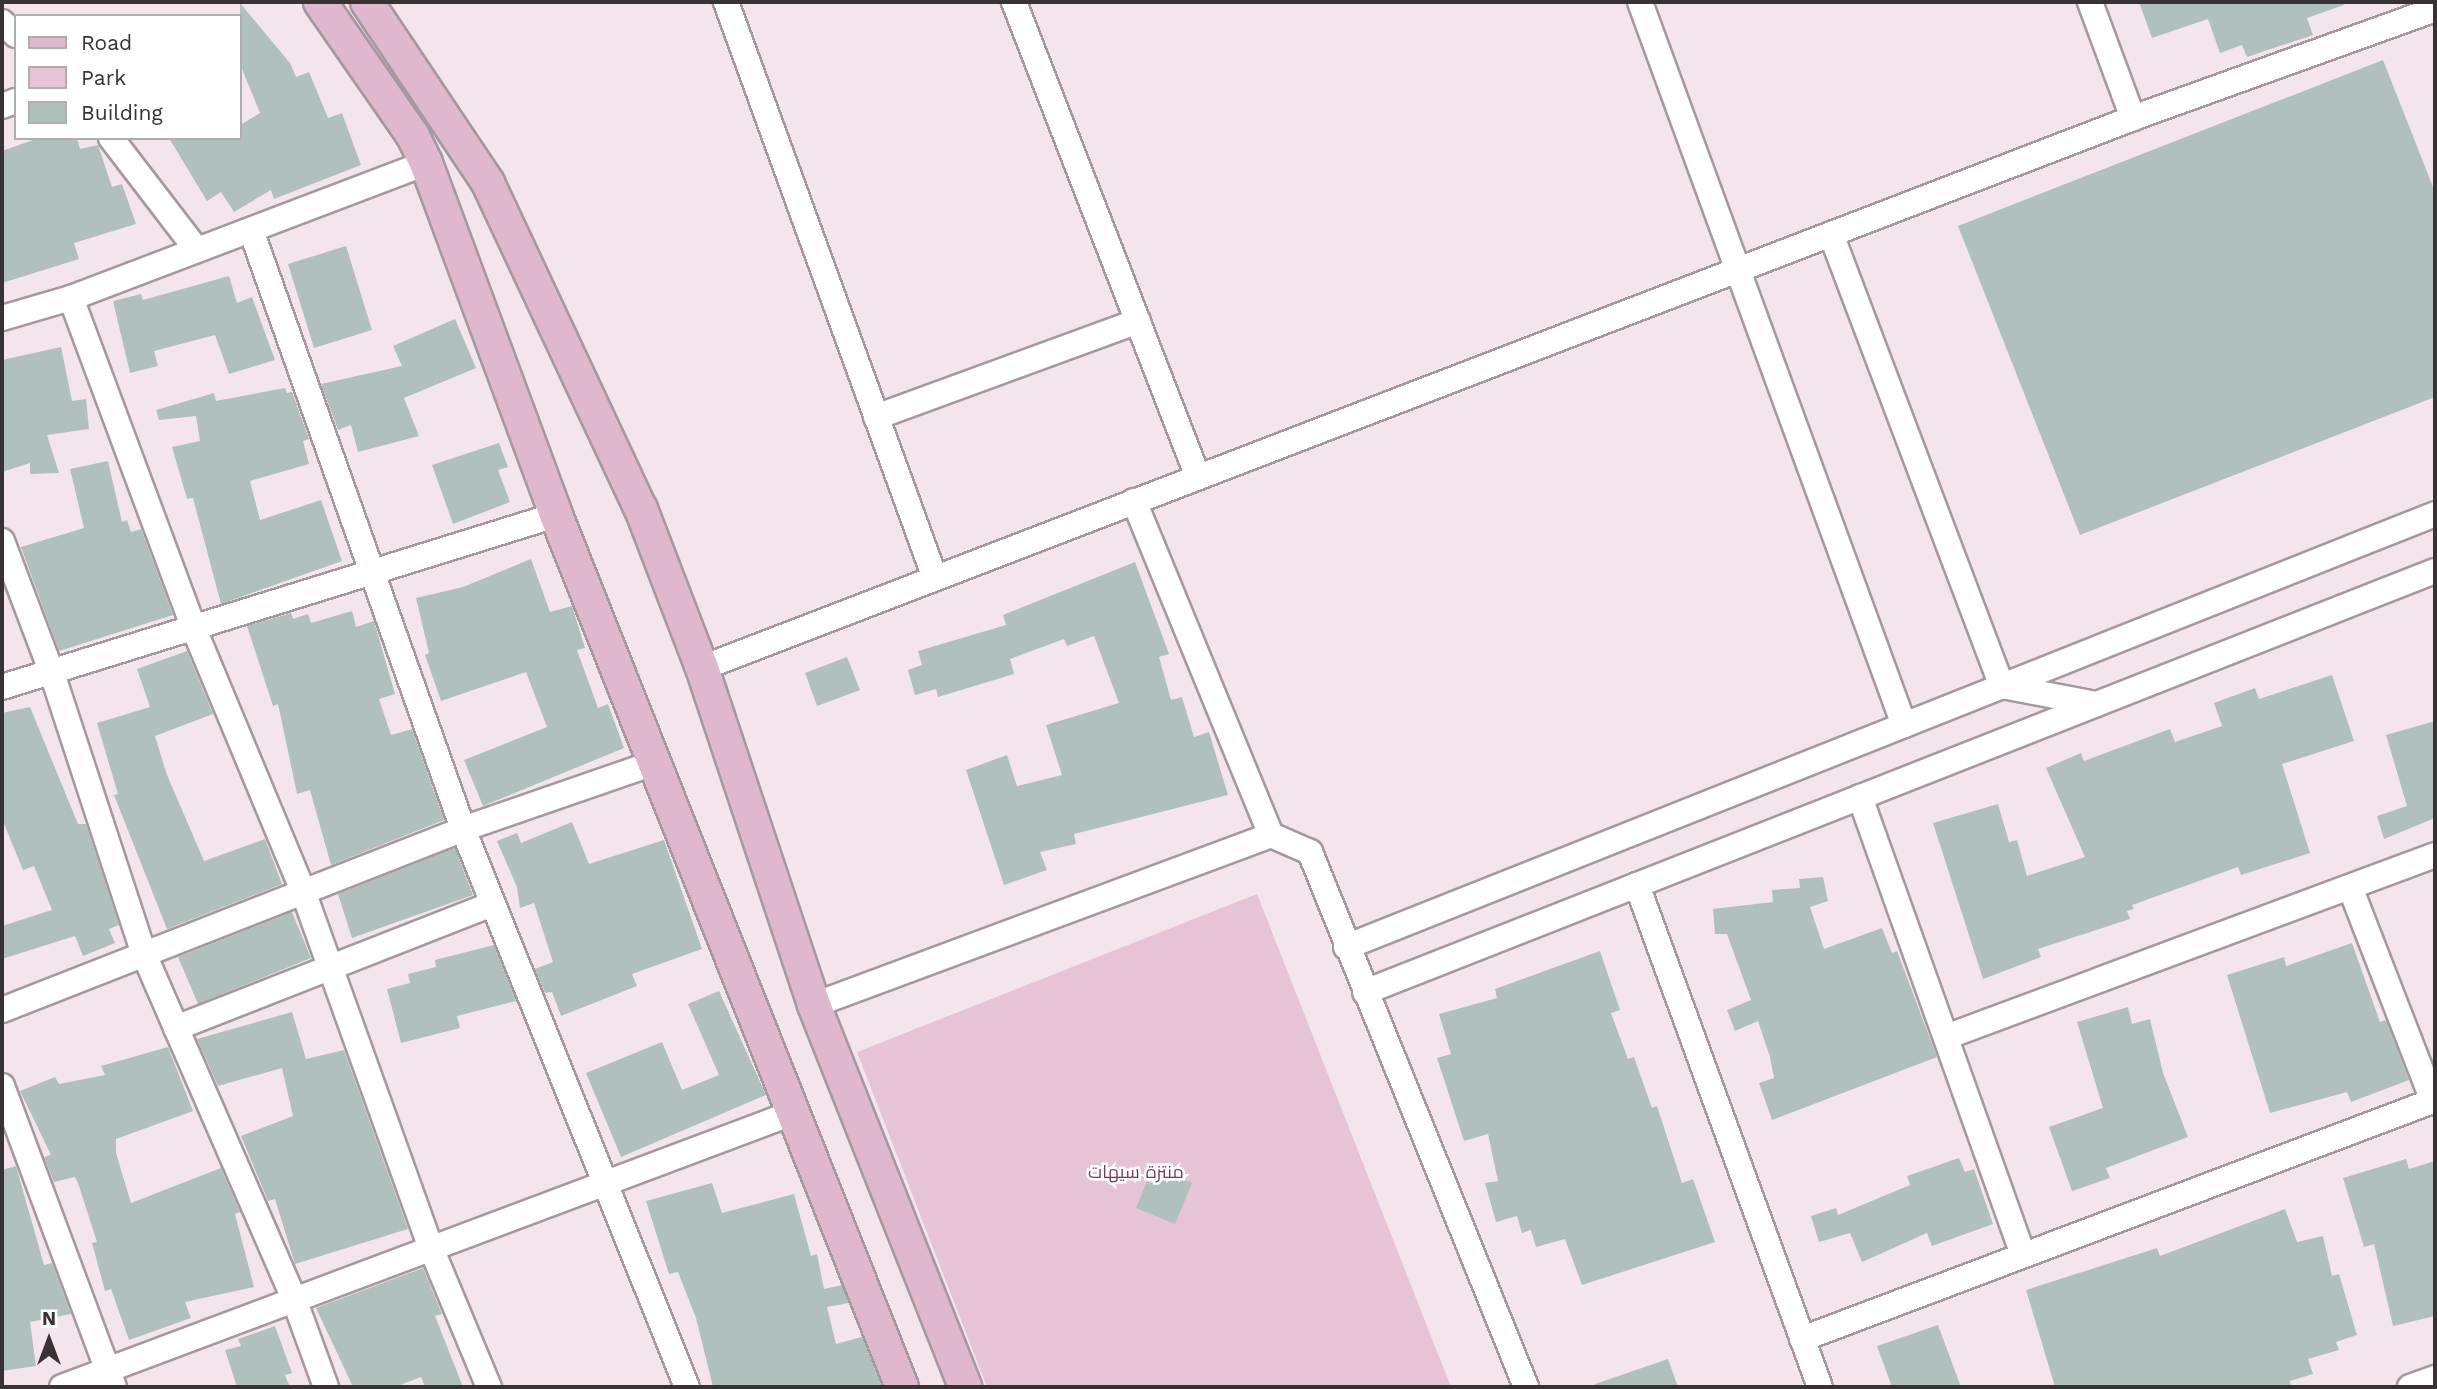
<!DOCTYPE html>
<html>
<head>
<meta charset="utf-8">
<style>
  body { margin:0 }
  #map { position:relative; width:2437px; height:1389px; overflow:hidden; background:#f4e5ed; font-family:"Work Sans",Cairo,sans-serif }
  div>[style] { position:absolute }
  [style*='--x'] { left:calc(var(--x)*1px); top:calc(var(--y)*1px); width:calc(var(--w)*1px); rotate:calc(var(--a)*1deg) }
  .green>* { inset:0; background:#e6c3d5 }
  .building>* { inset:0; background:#b0c1bd }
  .roads { filter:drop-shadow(2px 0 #a6989f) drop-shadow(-2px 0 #a6989f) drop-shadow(0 2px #a6989f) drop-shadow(0 -2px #a6989f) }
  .minor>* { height:24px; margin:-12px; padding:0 12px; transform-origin:12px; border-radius:12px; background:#fff }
  .major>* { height:32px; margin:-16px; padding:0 16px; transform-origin:16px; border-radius:16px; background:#e0b8ce }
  span { translate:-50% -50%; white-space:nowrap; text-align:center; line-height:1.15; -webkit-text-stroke:5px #fff; paint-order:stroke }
  .park-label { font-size:18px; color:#753c5d }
  .frame { position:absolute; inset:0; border:4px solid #383235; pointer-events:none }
  .legend { position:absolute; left:14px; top:14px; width:228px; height:126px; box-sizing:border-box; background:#fff; border:2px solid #afadae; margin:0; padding:9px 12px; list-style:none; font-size:21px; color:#383235 }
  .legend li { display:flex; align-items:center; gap:14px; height:35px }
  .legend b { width:35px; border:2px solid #afadae }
  .north { position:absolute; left:14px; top:1305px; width:70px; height:70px; -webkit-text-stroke:5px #fff; paint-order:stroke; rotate:0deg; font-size:19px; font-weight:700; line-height:28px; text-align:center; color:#383235 }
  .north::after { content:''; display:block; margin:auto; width:24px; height:32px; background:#383235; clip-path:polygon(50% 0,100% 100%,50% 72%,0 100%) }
</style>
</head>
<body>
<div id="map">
  <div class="green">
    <div style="clip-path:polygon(1257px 894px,1451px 1387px,987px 1387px,857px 1052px)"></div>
  </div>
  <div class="building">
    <div style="clip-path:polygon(2139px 2px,2343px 2px,2344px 5px,2307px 18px,2313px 35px,2247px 57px,2242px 45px,2220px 53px,2208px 19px,2152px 38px)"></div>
    <div style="clip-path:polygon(240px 3px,290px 63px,296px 77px,309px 72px,328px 118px,342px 113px,361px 165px,274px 199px,271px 190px,234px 212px,221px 192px,207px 201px,169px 138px,240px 138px,240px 125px,260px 113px,240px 64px)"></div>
    <div style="clip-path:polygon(2383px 60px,2435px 192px,2435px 397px,2080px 535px,1958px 226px)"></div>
    <div style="clip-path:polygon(39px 138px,77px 138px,80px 149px,98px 145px,112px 187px,122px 184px,136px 224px,74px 243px,79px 259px,2px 283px,2px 151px)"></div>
    <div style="clip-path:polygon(346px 246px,372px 330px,314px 348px,288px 264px)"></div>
    <div style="clip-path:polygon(229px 276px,237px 303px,252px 297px,275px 360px,229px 374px,215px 335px,154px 351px,158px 366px,130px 373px,113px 301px,141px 294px,143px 300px)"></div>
    <div style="clip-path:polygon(455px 319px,476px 368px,404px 398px,419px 436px,358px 452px,351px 425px,338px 430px,321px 384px,402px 366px,393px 346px)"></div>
    <div style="clip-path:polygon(61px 347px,72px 401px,86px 399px,89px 429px,47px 435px,59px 473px,30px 474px,30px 463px,2px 472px,2px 360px)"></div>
    <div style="clip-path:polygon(285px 388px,287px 393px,292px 392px,309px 439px,303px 441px,309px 464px,250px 481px,260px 520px,321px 500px,342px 561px,221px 604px,193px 498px,187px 499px,172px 447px,200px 441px,196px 416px,159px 420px,156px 410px,214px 393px,216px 401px)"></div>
    <div style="clip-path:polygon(499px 443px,508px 467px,498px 470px,510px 502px,453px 524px,432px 465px)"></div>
    <div style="clip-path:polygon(108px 461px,122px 522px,127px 520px,131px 532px,141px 529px,173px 615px,59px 651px,21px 547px,84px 528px,70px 469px)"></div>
    <div style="clip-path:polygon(531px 559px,550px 612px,572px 606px,585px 648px,577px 650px,598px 708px,608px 704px,624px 748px,483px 806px,464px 760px,547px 727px,526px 672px,441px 701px,425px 655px,429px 653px,416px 598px,463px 587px)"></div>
    <div style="clip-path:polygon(1135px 562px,1169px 654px,1159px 657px,1171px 700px,1182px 697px,1194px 737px,1209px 732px,1228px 795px,1074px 834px,1076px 844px,1040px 852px,1047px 870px,1004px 885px,966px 770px,1007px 755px,1017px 786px,1062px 775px,1046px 725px,1119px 703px,1094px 636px,1067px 646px,1064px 639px,1010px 659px,1014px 674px,938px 697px,936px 689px,915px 695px,908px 670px,922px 665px,918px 651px,1006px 625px,1003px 615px)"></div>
    <div style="clip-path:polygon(352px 611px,356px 627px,374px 621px,395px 694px,379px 699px,391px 735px,412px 729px,444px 820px,331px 865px,310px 790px,297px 794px,278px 704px,273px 706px,247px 626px,291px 613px,293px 619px,308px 614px,311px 623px)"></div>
    <div style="clip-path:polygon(187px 651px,213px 714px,155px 736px,167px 775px,204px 861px,265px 839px,282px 884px,167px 929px,114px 795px,118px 794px,97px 723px,150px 707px,137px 669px)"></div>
    <div style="clip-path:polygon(847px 657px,860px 690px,817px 706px,805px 673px)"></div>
    <div style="clip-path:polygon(2332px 675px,2354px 741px,2282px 764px,2310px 853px,2241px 875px,2238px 867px,2132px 905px,2134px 909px,2127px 911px,2130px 919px,2038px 949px,2041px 957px,1983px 979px,1933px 823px,1998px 804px,2009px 842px,2017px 840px,2027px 876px,2085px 857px,2046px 768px,2081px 753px,2084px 761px,2170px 729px,2175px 742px,2222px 726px,2214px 703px,2255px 688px,2259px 699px)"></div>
    <div style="clip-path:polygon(30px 707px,78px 824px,86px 824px,119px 925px,109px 929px,115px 943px,83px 956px,75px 936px,2px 959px,2px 926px,52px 910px,34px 866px,23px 870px,2px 819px,2px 713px)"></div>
    <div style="clip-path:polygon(2435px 721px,2435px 818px,2384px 839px,2377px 816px,2407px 806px,2386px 735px)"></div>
    <div style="clip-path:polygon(572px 822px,589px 864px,664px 840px,702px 949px,632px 974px,637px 986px,561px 1016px,552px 992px,545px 993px,535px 969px,553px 962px,534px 903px,520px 908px,517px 887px,497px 841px,517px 833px,521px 843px)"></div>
    <div style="clip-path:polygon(455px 848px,473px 895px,352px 938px,338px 894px)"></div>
    <div style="clip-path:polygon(1823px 877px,1828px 901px,1810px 907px,1824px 949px,1882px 928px,1892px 953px,1897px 951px,1937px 1057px,1772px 1120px,1759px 1083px,1774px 1078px,1770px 1057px,1758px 1021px,1735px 1031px,1727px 1010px,1751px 1000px,1727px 934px,1715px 934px,1713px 909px,1773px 902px,1772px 890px,1800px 888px,1799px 879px)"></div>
    <div style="clip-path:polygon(292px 912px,311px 958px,198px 1004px,178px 957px)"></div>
    <div style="clip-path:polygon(2352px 943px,2380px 1022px,2386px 1020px,2409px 1080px,2351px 1102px,2347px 1092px,2270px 1113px,2227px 975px,2284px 957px,2286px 966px)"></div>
    <div style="clip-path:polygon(494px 945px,516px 1001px,457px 1016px,460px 1028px,401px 1043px,387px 989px,410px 983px,408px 974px,436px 967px,435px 960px)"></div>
    <div style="clip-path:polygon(1600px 951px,1620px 1010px,1611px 1013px,1628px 1059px,1634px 1057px,1652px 1108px,1657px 1106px,1682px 1183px,1693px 1179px,1715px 1242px,1582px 1285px,1565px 1239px,1536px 1247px,1531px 1230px,1522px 1233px,1517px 1216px,1496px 1222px,1485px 1183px,1498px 1181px,1488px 1134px,1464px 1141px,1437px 1058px,1451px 1054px,1439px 1014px,1497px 998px,1495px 989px)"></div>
    <div style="clip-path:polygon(719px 991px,766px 1095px,621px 1157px,586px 1073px,662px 1042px,682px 1090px,719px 1075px,688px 1004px)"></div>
    <div style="clip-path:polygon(2128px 1007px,2132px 1024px,2150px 1019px,2163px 1073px,2188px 1137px,2106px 1168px,2110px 1178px,2072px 1191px,2049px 1127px,2103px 1108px,2077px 1022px)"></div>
    <div style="clip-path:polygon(292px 1012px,306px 1059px,344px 1050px,408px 1229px,295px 1264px,275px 1199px,268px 1201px,241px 1136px,293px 1116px,282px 1068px,218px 1086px,197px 1039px)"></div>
    <div style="clip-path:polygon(168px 1047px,193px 1111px,116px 1139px,116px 1153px,131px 1203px,221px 1168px,240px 1212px,235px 1214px,254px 1287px,185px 1302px,191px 1318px,129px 1340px,111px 1289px,105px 1291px,92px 1243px,97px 1242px,78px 1183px,75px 1177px,54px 1182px,44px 1157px,51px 1155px,20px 1091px,55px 1077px,59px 1084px,105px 1075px,101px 1066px)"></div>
    <div style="clip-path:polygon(1959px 1158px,1965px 1172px,1974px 1169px,1993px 1224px,1932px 1246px,1927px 1233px,1862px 1262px,1850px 1233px,1819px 1242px,1811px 1216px,1836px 1208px,1838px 1215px,1910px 1185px,1907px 1176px)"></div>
    <div style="clip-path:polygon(2406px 1159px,2409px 1169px,2435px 1161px,2435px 1316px,2393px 1326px,2374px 1244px,2364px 1247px,2343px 1178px)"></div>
    <div style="clip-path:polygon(16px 1166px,44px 1265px,52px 1263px,71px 1314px,30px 1322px,36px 1366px,2px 1371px,2px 1170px)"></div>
    <div style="clip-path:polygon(1153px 1167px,1192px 1183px,1175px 1224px,1136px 1208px)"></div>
    <div style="clip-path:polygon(712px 1183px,722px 1213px,794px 1194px,811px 1256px,817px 1254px,824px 1289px,842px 1285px,849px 1303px,827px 1307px,836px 1344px,862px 1337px,882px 1387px,713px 1387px,696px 1318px,678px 1272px,669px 1274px,646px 1201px)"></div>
    <div style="clip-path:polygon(2285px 1209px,2297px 1242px,2323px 1236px,2332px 1276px,2339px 1274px,2357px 1335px,2336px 1342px,2339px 1350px,2308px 1359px,2313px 1374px,2290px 1381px,2291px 1387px,2055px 1387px,2026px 1290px,2157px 1248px,2160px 1256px)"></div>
    <div style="clip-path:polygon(423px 1268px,442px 1314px,435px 1316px,463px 1387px,425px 1387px,421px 1377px,395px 1387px,353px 1387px,316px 1308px)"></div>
    <div style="clip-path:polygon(1938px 1325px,1961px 1387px,1892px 1387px,1877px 1346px)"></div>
    <div style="clip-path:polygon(275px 1326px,292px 1373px,285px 1375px,290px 1387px,237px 1387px,225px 1350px,241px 1346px,238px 1339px)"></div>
    <div style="clip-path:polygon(1668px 1359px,1678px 1387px,1596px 1387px,1595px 1384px)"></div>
  </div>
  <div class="roads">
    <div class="minor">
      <div style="--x:726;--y:2;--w:613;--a:70.06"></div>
      <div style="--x:1014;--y:2;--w:509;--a:68.83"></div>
      <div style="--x:1640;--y:2;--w:770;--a:69.94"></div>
      <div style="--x:2090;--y:2;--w:124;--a:69.7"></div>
      <div style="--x:2;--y:22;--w:19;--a:43"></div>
      <div style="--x:2;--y:106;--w:15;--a:-20"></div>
      <div style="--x:111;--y:138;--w:141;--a:52.5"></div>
      <div style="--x:251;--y:230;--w:635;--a:70.51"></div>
      <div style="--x:463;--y:829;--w:601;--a:68.13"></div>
      <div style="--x:1831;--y:234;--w:483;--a:69.3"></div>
      <div style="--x:2002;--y:686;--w:96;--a:10.8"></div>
      <div style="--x:71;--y:298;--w:353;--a:69.6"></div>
      <div style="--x:194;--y:629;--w:284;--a:67.4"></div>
      <div style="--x:303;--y:891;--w:379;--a:70.3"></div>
      <div style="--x:431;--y:1248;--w:151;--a:67.4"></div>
      <div style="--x:2;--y:318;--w:72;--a:-16.2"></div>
      <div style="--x:71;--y:298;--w:380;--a:-20.8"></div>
      <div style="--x:876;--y:417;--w:279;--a:-20.1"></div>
      <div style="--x:1134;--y:501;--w:361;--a:67.7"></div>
      <div style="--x:2;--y:541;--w:141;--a:69.3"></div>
      <div style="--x:52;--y:673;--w:296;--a:71.9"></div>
      <div style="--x:144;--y:954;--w:376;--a:66.5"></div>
      <div style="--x:294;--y:1299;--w:94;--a:70"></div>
      <div style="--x:702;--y:668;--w:1533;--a:-21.02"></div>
      <div style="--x:2133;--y:118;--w:321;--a:-19.8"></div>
      <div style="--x:2;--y:687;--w:580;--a:-17.25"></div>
      <div style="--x:1860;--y:797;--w:486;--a:70.4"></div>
      <div style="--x:1637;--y:885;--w:534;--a:69.97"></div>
      <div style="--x:2350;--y:887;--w:230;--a:68.8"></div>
      <div style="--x:1346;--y:947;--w:1172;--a:-21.68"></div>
      <div style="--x:1365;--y:992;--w:1150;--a:-21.48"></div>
      <div style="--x:814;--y:1005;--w:488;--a:-20.4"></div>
      <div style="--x:1271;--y:835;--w:43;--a:23.6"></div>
      <div style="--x:1310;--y:852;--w:577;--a:68.01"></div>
      <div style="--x:2;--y:1010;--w:495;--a:-21.4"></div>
      <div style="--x:463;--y:829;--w:204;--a:-19.1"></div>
      <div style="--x:176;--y:1028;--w:340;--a:-21.4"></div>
      <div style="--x:1946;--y:1037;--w:522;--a:-20.41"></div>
      <div style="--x:2;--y:1086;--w:321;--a:69.6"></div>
      <div style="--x:1802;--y:1339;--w:677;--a:-20.68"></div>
      <div style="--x:62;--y:1387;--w:778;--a:-20.56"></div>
      <div style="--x:2410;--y:1387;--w:27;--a:-20"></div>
    </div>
    <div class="major">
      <div style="--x:320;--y:2;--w:163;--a:55.2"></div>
      <div style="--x:413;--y:136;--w:30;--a:64"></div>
      <div style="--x:426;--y:163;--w:375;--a:69.7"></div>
      <div style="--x:556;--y:515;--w:938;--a:68.36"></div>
      <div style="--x:367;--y:2;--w:218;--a:56.2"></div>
      <div style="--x:488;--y:183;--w:360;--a:64.9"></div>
      <div style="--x:641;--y:509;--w:170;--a:69"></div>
      <div style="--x:702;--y:668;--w:355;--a:71.6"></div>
      <div style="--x:814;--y:1005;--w:411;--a:68.4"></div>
    </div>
  </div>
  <div class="park-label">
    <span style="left:1136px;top:1172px">منتزة سيهات</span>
  </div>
  <div class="frame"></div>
  <ul class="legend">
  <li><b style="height:9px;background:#e0b8ce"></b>Road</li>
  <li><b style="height:19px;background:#e6c3d5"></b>Park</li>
  <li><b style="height:19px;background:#b0c1bd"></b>Building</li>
  </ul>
  <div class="north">N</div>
</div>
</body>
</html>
